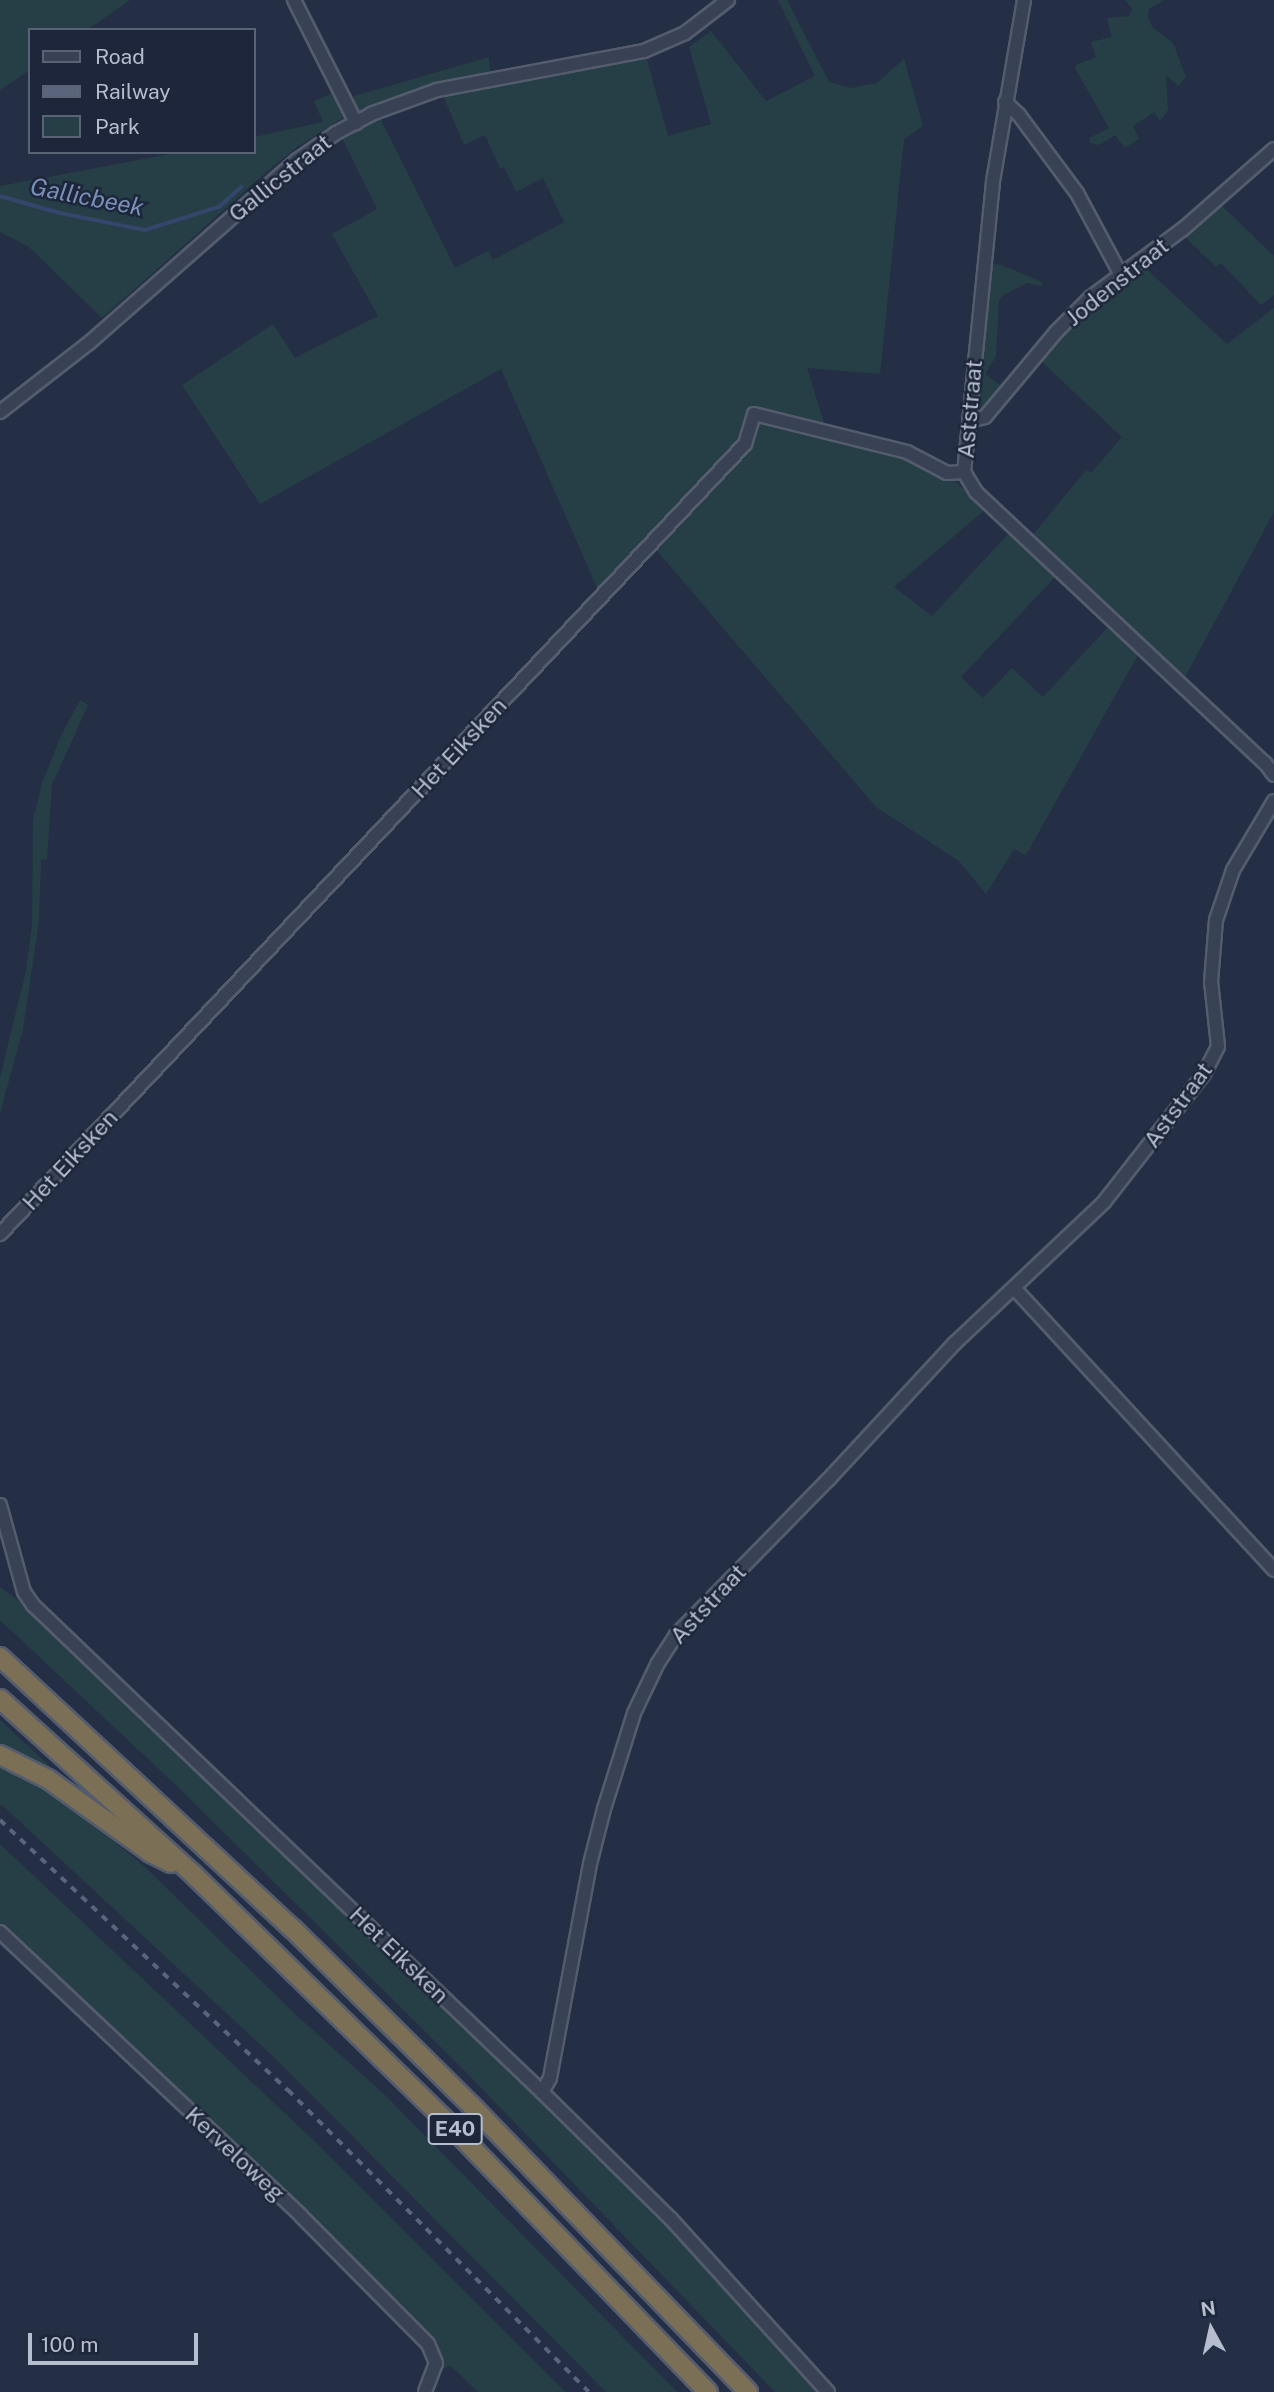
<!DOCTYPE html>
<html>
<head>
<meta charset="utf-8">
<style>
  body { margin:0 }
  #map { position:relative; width:1274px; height:2392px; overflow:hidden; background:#242f45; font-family:"Public Sans",sans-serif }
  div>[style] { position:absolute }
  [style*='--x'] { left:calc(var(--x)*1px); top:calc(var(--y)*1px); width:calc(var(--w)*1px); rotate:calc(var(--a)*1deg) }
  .green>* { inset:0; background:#263f46 }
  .stream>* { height:3.5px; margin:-1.75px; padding:0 1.75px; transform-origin:1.75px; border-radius:1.75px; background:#34466c }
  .roads { filter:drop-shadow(2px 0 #545c6e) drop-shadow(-2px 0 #545c6e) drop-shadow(0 2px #545c6e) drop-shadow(0 -2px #545c6e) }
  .minor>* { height:12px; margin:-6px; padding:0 6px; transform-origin:6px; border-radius:6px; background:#394254 }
  .highway>* { height:18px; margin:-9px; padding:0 9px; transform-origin:9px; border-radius:9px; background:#7b6f55 }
  .rail>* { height:3.5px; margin-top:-1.75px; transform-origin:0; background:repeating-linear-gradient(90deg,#5a657b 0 7px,transparent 0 14px) }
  span { translate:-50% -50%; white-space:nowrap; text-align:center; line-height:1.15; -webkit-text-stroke:5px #1d263a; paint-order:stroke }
  .shield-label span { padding:2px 5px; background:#1d263a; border:2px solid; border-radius:5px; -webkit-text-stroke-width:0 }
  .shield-label { font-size:21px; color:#b6bdce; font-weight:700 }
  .street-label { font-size:23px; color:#b6bdce }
  .water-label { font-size:24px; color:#7b8fb8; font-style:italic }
  .legend { position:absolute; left:28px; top:28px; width:228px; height:126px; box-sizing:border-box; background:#1d263a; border:2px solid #5a6275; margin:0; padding:9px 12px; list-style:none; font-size:21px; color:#b6bdce }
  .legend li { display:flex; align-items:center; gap:14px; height:35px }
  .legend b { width:35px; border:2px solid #5a6275 }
  .north { position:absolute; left:1176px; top:2294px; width:70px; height:70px; -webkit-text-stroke:5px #1d263a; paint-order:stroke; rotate:352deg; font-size:19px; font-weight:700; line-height:28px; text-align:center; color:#b6bdce }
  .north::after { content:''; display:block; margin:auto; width:24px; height:32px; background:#b6bdce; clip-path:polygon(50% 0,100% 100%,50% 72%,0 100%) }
  .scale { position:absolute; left:28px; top:2333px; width:170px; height:32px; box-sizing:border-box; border:4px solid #b6bdce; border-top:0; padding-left:9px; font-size:21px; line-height:24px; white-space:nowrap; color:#b6bdce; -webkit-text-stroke:5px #1d263a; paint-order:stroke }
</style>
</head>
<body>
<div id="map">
  <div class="green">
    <div style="clip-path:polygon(0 0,130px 0,87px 30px,30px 30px,30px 70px,0 90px)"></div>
    <div style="clip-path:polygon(778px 0,787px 0,829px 82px,851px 88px,877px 83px,904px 59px,923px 126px,904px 139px,880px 374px,807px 368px,826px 429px,752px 410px,742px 440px,599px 592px,501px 369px,260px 504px,182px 385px,273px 324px,295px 358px,378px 316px,332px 234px,377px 209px,341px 136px,379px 116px,455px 268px,488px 251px,493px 260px,564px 222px,543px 178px,516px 192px,504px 167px,500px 169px,485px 135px,464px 145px,442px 93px,646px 56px,668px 136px,711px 124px,689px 47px,711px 31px,766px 101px,815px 76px)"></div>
    <div style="clip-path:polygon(1125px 0,1164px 0,1149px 9px,1148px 16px,1152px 27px,1173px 43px,1186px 77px,1178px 86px,1166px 75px,1168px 110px,1160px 121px,1154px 112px,1133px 126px,1139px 139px,1125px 148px,1115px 135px,1099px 145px,1090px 143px,1089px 138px,1109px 128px,1075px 68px,1076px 65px,1096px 57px,1091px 42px,1112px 37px,1107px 18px,1130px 16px,1132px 8px)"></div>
    <div style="clip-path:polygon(489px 57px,490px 72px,406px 94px,361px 112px,354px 109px,348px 98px)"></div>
    <div style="clip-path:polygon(337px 91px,349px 114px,297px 147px,271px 168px,102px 318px,29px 247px,0 232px,0 186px,181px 152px,254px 152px,254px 137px,323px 122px,314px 101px)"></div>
    <div style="clip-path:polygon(1220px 204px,1274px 256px,1274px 295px,1261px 305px,1221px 263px,1216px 267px,1184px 236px)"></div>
    <div style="clip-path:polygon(989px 263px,1001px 265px,1042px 282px,1043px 286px,1027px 283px,1003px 295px,999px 301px,996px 356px,985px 374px,1003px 387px,980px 411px,975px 403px)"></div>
    <div style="clip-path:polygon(1143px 266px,1227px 344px,1274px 308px,1274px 512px,1184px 679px,1032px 536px,1086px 470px,1091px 473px,1122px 437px,1041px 361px,1076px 321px)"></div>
    <div style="clip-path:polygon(765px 421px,903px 455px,957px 483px,986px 509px,894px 587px,932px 616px,1011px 531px,1057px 575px,961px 677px,983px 698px,1012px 668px,1043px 697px,1111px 624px,1139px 653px,1026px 855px,1014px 849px,986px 894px,959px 861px,876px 807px,653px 546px,755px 427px)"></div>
    <div style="clip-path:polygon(80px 700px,88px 705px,52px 785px,47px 859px,41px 860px,39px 921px,23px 1029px,0 1113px,0 1077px,26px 971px,32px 925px,33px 820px,42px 783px,61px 736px)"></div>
    <div style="clip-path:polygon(0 1587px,30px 1609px,209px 1775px,666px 2220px,821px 2392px,775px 2392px,463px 2069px,180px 1789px,0 1620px)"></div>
    <div style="clip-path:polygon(0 1720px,80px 1794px,0 1749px)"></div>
    <div style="clip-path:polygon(0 1767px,59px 1796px,144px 1866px,294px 2013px,386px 2096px,677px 2392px,606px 2392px,278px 2061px,2px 1805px,0 1806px)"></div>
    <div style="clip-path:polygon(0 1844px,309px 2136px,565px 2392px,478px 2392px,451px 2366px,439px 2369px,439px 2356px,0 1927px)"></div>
  </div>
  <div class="stream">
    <div style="--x:0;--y:196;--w:62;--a:15.8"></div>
    <div style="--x:60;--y:213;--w:87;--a:11.3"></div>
    <div style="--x:145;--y:230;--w:77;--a:-17.3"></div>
    <div style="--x:219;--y:207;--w:30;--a:-42"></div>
  </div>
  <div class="roads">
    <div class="minor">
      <div style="--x:294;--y:0;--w:138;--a:63.2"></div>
      <div style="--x:1024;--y:0;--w:185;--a:99.7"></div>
      <div style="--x:993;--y:182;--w:291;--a:95.7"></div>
      <div style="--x:964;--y:472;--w:23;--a:59"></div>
      <div style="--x:976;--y:492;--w:396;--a:43.2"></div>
      <div style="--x:1265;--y:763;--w:15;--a:53"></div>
      <div style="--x:1005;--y:102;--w:19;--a:43"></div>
      <div style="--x:1019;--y:115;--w:97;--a:53.4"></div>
      <div style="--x:1077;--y:193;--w:93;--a:61.8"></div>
      <div style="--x:0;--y:412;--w:113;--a:-37.8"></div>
      <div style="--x:89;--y:343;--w:276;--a:-41.3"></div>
      <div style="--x:296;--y:161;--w:49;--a:-35"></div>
      <div style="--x:336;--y:133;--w:40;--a:-28"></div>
      <div style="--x:371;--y:114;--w:70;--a:-20"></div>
      <div style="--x:437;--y:90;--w:211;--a:-10.7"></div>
      <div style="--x:644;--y:51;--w:45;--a:-23.7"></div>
      <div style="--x:685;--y:33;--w:54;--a:-37.5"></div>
      <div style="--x:969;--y:421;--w:16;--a:-14"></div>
      <div style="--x:985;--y:417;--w:111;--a:-50.1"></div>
      <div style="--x:1056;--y:332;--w:49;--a:-45"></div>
      <div style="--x:1091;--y:297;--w:114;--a:-36.5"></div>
      <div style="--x:1183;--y:229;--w:121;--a:-41.3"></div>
      <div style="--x:0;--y:1234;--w:1086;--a:-46.68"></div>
      <div style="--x:745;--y:444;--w:31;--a:-73"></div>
      <div style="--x:754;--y:414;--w:158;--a:13.9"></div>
      <div style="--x:907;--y:452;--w:45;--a:27.7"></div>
      <div style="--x:947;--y:473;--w:17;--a:-3"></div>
      <div style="--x:1015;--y:1289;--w:382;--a:47.3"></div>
      <div style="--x:0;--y:1505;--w:90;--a:74.6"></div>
      <div style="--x:24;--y:1592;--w:16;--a:55"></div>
      <div style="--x:33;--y:1605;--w:704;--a:43.73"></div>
      <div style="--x:542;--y:2092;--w:181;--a:44.6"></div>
      <div style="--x:671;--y:2219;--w:234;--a:47.8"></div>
      <div style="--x:0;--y:1932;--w:414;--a:43.3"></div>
      <div style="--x:301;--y:2216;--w:180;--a:45.2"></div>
      <div style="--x:428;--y:2344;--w:21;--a:67"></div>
      <div style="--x:436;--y:2363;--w:31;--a:111"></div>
      <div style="--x:542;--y:2092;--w:16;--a:-60"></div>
      <div style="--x:550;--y:2078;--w:218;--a:-79.4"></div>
      <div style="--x:590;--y:1864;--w:57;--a:-75.7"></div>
      <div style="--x:604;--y:1809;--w:101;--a:-72.6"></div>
      <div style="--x:634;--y:1713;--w:55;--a:-64.4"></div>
      <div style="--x:658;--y:1663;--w:33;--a:-57"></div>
      <div style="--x:676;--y:1635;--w:217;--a:-45.6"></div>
      <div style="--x:828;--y:1480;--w:187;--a:-47.2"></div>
      <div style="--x:955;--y:1343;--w:205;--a:-43.4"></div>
      <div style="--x:1104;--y:1202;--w:162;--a:-52"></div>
      <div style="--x:1204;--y:1074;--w:31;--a:-63"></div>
      <div style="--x:1218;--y:1046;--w:64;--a:-96.2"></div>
      <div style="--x:1211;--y:982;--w:62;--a:-85.4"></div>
      <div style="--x:1216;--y:920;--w:53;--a:-71.2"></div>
      <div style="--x:1233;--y:870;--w:80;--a:-59.3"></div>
    </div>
    <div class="highway">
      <div style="--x:0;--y:1657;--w:400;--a:42.9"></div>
      <div style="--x:293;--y:1929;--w:250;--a:44.7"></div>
      <div style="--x:471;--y:2105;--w:399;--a:46"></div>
      <div style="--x:0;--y:1699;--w:261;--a:42.2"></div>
      <div style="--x:193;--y:1874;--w:361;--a:44.3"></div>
      <div style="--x:451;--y:2126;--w:370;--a:46"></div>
      <div style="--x:0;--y:1755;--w:54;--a:26.6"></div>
      <div style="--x:48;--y:1779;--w:127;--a:35.7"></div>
      <div style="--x:151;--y:1853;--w:22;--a:27"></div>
    </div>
  </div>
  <div class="rail">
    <div style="--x:0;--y:1820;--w:395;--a:43.2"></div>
    <div style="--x:288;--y:2090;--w:426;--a:45.1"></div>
  </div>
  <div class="shield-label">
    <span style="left:455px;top:2129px">E40</span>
  </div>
  <div class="street-label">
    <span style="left:280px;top:178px;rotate:-39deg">Gallicstraat</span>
    <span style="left:1117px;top:282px;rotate:-39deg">Jodenstraat</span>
    <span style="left:970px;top:409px;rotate:-85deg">Aststraat</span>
    <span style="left:459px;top:748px;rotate:-47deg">Het Eiksken</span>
    <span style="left:1178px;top:1105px;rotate:-54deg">Aststraat</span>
    <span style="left:70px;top:1160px;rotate:-47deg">Het Eiksken</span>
    <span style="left:708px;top:1604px;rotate:-47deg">Aststraat</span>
    <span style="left:399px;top:1955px;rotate:44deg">Het Eiksken</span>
    <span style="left:235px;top:2154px;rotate:43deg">Kerveloweg</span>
  </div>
  <div class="water-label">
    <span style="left:87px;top:197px;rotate:11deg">Gallicbeek</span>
  </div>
  <ul class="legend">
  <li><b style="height:9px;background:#394254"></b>Road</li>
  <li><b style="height:9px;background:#5a657b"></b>Railway</li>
  <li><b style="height:19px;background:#263f46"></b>Park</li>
  </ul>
  <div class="north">N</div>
  <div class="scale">100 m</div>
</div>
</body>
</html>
